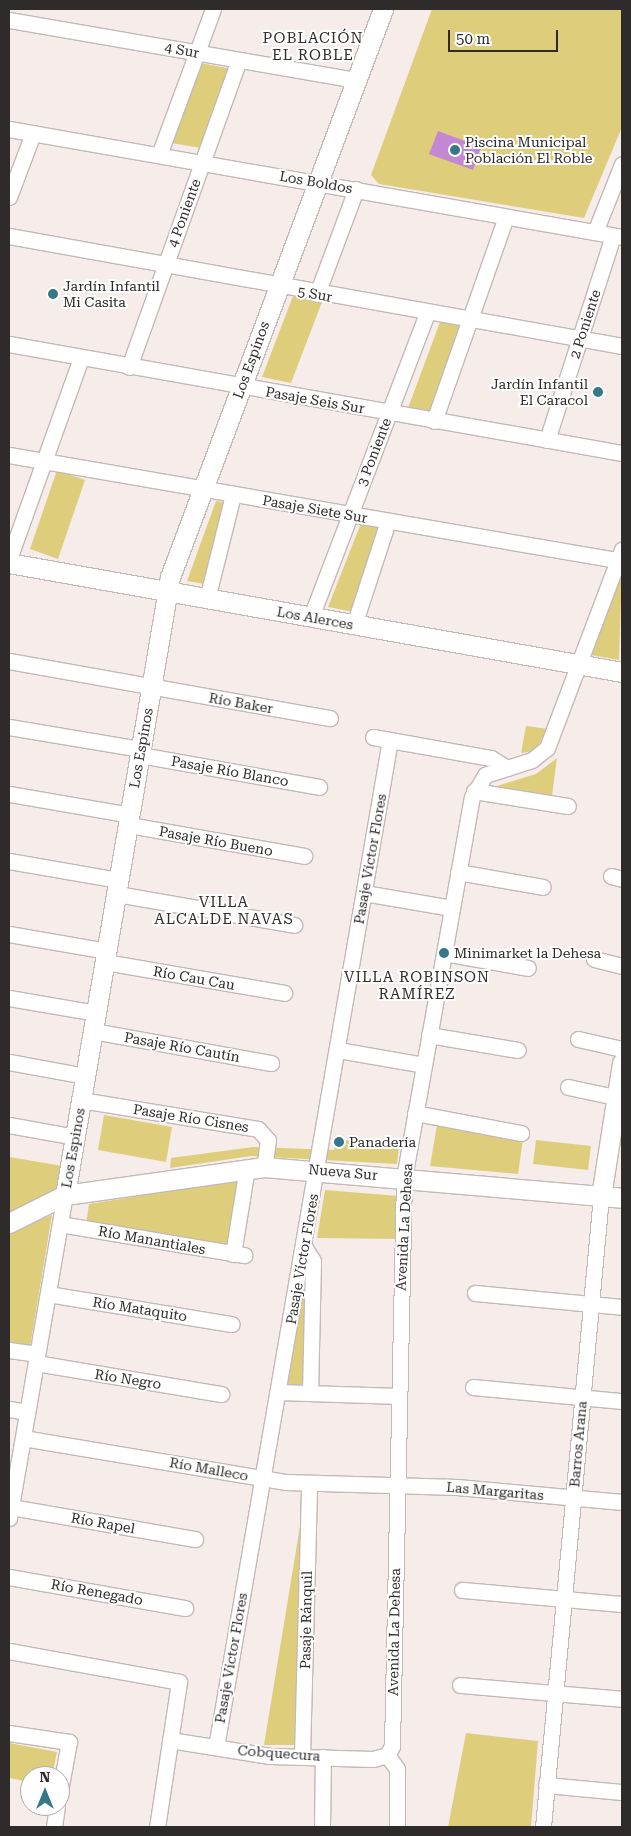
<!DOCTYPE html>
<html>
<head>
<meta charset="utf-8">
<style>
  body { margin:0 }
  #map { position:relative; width:631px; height:1836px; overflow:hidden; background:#f6ecea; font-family:"Roboto Serif",serif }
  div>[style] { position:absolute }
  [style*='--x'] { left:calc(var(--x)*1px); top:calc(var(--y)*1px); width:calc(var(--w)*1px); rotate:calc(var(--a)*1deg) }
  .green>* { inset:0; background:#dece7c }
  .water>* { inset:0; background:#c487d4 }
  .roads { filter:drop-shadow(1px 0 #c3b9b7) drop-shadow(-1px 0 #c3b9b7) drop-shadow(0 1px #c3b9b7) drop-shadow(0 -1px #c3b9b7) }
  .minor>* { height:15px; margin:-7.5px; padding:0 7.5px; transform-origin:7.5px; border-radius:7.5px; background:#fff }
  .tertiary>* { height:19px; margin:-9.5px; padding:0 9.5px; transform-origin:9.5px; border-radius:9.5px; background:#fff }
  .dots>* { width:14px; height:14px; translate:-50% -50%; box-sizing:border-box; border:2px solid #fff; border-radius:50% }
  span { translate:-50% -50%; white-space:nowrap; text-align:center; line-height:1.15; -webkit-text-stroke:4px #fff; paint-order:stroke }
  .street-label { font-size:14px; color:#2e2b2a }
  .poi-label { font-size:14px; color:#2e2b2a }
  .left { translate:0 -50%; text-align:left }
  .right { translate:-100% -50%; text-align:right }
  .neighbourhood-label { font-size:15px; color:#342d2c; letter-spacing:1px }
  .frame { position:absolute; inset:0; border:10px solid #2e2b2a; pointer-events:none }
  .north { position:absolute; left:20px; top:1766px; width:50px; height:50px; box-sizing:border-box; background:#fff; border:1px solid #abaaaa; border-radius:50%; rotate:0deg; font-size:14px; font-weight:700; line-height:20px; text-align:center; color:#2e2b2a }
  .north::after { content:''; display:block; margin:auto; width:18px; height:22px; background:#357988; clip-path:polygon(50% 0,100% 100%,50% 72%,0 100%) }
  .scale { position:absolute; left:448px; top:30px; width:110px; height:22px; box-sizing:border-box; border:2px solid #2e2b2a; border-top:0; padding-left:6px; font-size:15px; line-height:18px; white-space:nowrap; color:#2e2b2a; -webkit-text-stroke:4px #fff; paint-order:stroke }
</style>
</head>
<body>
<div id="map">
  <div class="green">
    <div style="clip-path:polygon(432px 9px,622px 9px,622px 127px,584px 218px,379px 184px,371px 175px)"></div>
    <div style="clip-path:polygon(201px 63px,231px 69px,201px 148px,171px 143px)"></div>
    <div style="clip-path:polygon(293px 296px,322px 302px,291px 383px,262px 377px)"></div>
    <div style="clip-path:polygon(440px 322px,459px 326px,432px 411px,408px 408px)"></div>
    <div style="clip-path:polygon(57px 470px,85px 480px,58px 559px,30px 549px)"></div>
    <div style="clip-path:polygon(216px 501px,238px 504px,216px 586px,187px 581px)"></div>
    <div style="clip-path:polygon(361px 523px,395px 530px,364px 614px,328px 607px)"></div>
    <div style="clip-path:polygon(622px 568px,619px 660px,585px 654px)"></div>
    <div style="clip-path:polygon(526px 726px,548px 729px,535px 751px,521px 753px)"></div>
    <div style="clip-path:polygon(557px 758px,552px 796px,490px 788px,536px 774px)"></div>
    <div style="clip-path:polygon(104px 1115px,172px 1127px,166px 1162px,98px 1150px)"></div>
    <div style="clip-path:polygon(437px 1125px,523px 1139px,518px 1174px,430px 1166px)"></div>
    <div style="clip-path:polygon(336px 1139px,399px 1146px,397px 1164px,251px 1156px,170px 1168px,171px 1158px,253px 1147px,334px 1150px)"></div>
    <div style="clip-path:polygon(536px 1140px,591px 1146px,588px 1170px,533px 1164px)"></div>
    <div style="clip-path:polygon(9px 1157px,69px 1167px,63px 1188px,9px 1216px)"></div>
    <div style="clip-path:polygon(238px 1180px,227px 1247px,86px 1224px,89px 1204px)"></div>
    <div style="clip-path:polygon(325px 1190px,398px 1196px,398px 1239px,317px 1238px)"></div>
    <div style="clip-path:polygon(52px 1215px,30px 1347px,9px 1343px,9px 1233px)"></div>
    <div style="clip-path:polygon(307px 1262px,304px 1384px,288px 1388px,284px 1383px)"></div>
    <div style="clip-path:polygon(301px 1520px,296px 1745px,264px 1745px)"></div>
    <div style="clip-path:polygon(466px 1733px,538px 1741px,531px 1827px,448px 1827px)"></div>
    <div style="clip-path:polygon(9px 1743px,57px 1752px,52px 1776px,30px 1776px,30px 1782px,9px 1778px)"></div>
  </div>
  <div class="water">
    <div style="clip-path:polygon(438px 131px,481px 147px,473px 170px,429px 154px)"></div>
  </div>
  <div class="roads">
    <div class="minor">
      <div style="--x:9;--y:20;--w:351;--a:9.8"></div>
      <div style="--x:9;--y:129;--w:622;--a:9.99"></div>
      <div style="--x:159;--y:155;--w:156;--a:-69.7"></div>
      <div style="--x:9;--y:197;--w:68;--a:-69.4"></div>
      <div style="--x:595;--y:232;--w:73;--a:-68.3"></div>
      <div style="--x:9;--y:236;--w:623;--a:10.17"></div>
      <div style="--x:317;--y:294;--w:112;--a:-69.6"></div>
      <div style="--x:9;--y:344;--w:623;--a:10.08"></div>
      <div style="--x:129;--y:367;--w:326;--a:-70.3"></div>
      <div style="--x:434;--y:421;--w:216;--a:-70.6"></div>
      <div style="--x:547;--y:440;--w:214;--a:-72.1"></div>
      <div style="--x:9;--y:455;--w:622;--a:9.81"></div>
      <div style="--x:9;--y:559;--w:214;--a:-70.3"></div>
      <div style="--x:207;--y:599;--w:107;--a:-76"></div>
      <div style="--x:311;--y:617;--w:324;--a:-69.1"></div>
      <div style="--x:354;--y:625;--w:109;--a:-71.9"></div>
      <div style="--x:9;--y:661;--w:326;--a:10.1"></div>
      <div style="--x:9;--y:727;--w:134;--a:9.5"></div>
      <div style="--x:373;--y:737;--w:120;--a:10.1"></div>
      <div style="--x:491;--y:758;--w:19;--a:32"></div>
      <div style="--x:140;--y:755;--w:182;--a:10.1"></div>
      <div style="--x:474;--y:791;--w:95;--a:9.1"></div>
      <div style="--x:9;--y:794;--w:123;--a:9.8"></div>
      <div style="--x:129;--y:825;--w:178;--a:10"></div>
      <div style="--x:9;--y:861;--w:112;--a:9.8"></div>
      <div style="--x:458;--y:872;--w:86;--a:10"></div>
      <div style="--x:611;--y:876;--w:11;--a:15"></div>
      <div style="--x:364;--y:893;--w:89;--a:9.7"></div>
      <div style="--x:117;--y:894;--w:180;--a:9.9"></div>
      <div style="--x:9;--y:934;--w:99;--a:9.8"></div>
      <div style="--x:444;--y:953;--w:85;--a:10.1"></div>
      <div style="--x:594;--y:959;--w:29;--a:14"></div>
      <div style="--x:105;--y:962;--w:182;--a:9.8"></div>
      <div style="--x:9;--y:998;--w:88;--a:9.8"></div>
      <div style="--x:93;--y:1031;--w:181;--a:10.2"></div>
      <div style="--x:429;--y:1035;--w:90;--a:9.6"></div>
      <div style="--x:578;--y:1039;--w:45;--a:12.8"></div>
      <div style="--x:338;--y:1050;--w:87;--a:9.9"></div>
      <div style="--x:9;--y:1062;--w:77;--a:10.4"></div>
      <div style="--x:568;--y:1087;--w:48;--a:12"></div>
      <div style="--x:81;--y:1100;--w:179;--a:9.3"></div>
      <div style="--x:258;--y:1129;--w:15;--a:48"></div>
      <div style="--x:268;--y:1140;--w:27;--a:98"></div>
      <div style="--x:415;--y:1113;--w:108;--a:10.7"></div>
      <div style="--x:9;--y:1125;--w:67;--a:10.3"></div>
      <div style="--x:60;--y:1224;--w:187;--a:9.6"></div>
      <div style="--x:304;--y:1246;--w:17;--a:59"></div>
      <div style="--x:313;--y:1261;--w:132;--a:91.3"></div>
      <div style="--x:233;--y:1254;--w:87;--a:-80.8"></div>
      <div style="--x:475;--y:1293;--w:148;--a:5.4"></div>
      <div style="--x:48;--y:1294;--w:186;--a:9.3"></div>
      <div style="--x:9;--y:1350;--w:28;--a:8"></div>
      <div style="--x:36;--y:1363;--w:188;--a:9.5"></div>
      <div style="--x:473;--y:1387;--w:150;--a:5.4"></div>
      <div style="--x:278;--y:1392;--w:121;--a:1.9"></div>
      <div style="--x:9;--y:1409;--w:18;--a:9"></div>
      <div style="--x:23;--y:1438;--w:267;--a:9.5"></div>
      <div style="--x:286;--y:1482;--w:171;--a:1.7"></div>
      <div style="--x:457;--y:1487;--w:166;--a:5.2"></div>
      <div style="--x:11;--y:1507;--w:187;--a:9.9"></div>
      <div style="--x:9;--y:1518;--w:328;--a:-80.2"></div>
      <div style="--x:9;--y:1577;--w:179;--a:10"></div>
      <div style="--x:462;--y:1590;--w:161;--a:5"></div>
      <div style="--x:9;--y:1651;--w:173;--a:10.3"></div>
      <div style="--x:179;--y:1682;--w:147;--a:98.6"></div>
      <div style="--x:460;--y:1685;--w:163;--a:4.9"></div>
      <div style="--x:9;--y:1733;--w:61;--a:8.5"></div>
      <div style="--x:69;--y:1742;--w:50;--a:100.4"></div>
      <div style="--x:170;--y:1740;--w:101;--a:9.1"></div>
      <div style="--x:270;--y:1756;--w:103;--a:1.7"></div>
      <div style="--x:373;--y:1759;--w:15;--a:-16"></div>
      <div style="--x:387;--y:1755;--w:10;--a:-61"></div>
      <div style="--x:392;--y:1746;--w:568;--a:-88.79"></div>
      <div style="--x:404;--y:1178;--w:387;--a:-79.9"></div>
      <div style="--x:472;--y:797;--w:26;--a:-59"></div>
      <div style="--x:485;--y:775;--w:49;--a:-17.7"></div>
      <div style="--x:532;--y:760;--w:19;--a:-39"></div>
      <div style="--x:547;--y:748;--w:212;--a:-69.3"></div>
      <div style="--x:216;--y:1747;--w:1022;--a:-80.2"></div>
      <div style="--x:387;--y:1755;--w:17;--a:54"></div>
      <div style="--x:397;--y:1769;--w:58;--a:90"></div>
      <div style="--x:302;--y:1756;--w:272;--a:-88.5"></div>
      <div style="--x:546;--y:1785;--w:76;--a:5.3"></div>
      <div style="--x:54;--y:1827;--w:21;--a:-82"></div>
      <div style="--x:322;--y:1827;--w:70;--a:-89.2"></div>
      <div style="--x:543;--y:1827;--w:634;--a:-84.75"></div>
    </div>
    <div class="tertiary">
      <div style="--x:9;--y:563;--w:623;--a:10.08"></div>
      <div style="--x:65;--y:1195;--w:627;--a:-80.36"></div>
      <div style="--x:170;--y:577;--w:607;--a:-69.44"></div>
      <div style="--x:601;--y:1196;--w:135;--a:-81"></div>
      <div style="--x:9;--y:1223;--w:63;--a:-26.6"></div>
      <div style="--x:65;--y:1195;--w:201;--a:-8"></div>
      <div style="--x:264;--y:1167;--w:359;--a:4.9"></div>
    </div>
  </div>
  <div class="dots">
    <div style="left:455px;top:150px;background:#357988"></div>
    <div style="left:53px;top:294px;background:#357988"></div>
    <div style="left:598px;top:392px;background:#357988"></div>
    <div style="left:444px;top:953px;background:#357988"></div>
    <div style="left:339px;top:1142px;background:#357988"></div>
  </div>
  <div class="street-label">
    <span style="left:182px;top:50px;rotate:10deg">4 Sur</span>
    <span style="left:316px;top:182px;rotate:10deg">Los Boldos</span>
    <span style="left:184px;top:213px;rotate:-70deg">4 Poniente</span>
    <span style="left:315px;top:294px;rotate:10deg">5 Sur</span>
    <span style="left:585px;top:324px;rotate:-72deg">2 Poniente</span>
    <span style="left:251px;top:360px;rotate:-70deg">Los Espinos</span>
    <span style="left:315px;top:400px;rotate:10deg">Pasaje Seis Sur</span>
    <span style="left:374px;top:452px;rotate:-69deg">3 Poniente</span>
    <span style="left:315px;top:509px;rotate:10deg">Pasaje Siete Sur</span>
    <span style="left:315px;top:618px;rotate:10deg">Los Alerces</span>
    <span style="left:241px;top:703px;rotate:10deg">Río Baker</span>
    <span style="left:141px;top:748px;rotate:-80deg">Los Espinos</span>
    <span style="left:230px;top:771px;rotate:10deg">Pasaje Río Blanco</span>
    <span style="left:216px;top:841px;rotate:10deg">Pasaje Río Bueno</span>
    <span style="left:370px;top:859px;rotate:-80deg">Pasaje Víctor Flores</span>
    <span style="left:194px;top:978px;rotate:10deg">Río Cau Cau</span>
    <span style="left:182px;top:1047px;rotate:10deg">Pasaje Río Cautín</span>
    <span style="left:191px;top:1118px;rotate:9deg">Pasaje Río Cisnes</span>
    <span style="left:73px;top:1148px;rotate:-80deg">Los Espinos</span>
    <span style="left:343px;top:1172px;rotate:5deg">Nueva Sur</span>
    <span style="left:404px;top:1227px;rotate:-87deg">Avenida La Dehesa</span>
    <span style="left:152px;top:1240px;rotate:10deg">Río Manantiales</span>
    <span style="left:302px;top:1259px;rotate:-80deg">Pasaje Víctor Flores</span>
    <span style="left:140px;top:1309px;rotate:9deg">Río Mataquito</span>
    <span style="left:128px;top:1379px;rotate:9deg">Río Negro</span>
    <span style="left:578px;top:1444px;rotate:-85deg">Barros Arana</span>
    <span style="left:209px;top:1469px;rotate:10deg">Río Malleco</span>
    <span style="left:495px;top:1491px;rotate:5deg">Las Margaritas</span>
    <span style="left:103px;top:1523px;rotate:10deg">Río Rapel</span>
    <span style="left:97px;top:1592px;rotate:10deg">Río Renegado</span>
    <span style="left:306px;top:1620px;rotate:-89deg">Pasaje Ránquil</span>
    <span style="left:394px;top:1632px;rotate:-89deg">Avenida La Dehesa</span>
    <span style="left:231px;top:1658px;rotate:-80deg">Pasaje Víctor Flores</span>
    <span style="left:279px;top:1753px;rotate:4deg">Cobquecura</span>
  </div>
  <div class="poi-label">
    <span class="left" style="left:465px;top:150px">Piscina Municipal<br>Población El Roble</span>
    <span class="left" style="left:63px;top:294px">Jardín Infantil<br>Mi Casita</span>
    <span class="right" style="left:588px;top:392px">Jardín Infantil<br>El Caracol</span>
    <span class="left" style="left:454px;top:953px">Minimarket la Dehesa</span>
    <span class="left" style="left:349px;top:1142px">Panadería</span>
  </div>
  <div class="neighbourhood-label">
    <span style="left:313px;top:47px">POBLACIÓN<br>EL ROBLE</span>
    <span style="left:224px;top:911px">VILLA<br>ALCALDE NAVAS</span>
    <span style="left:417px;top:986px">VILLA ROBINSON<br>RAMÍREZ</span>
  </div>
  <div class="frame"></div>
  <div class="north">N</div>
  <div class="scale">50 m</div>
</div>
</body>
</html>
